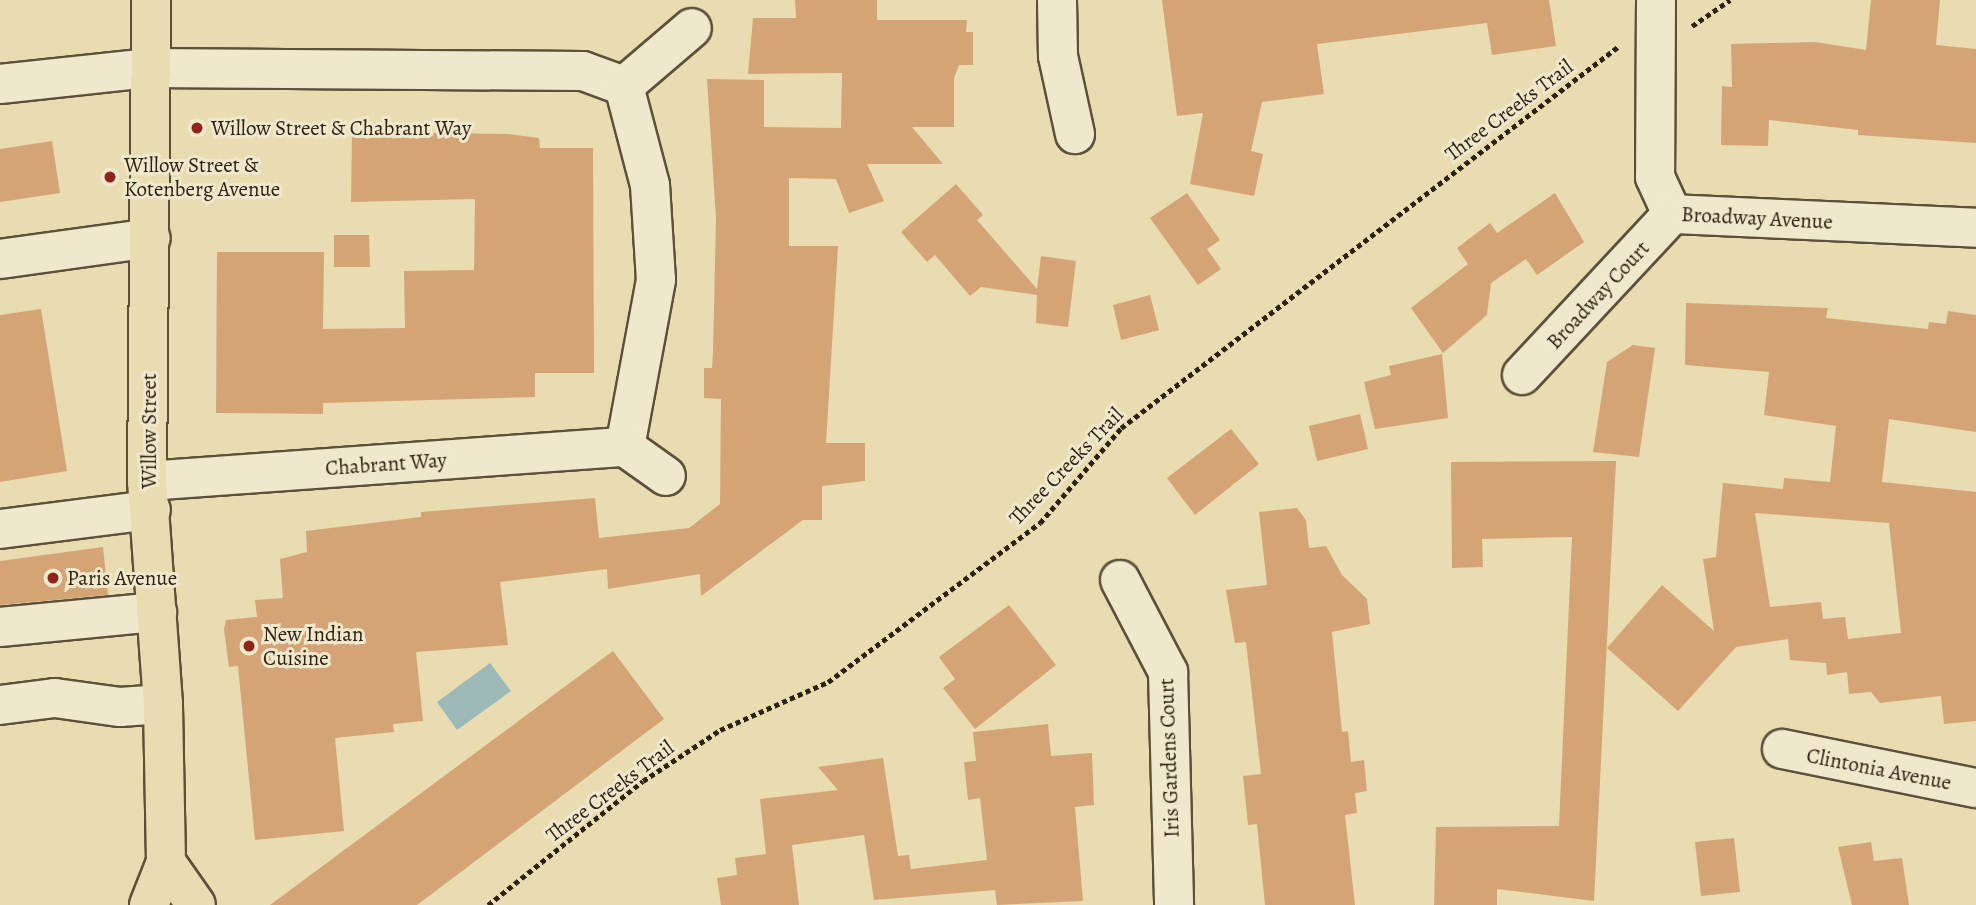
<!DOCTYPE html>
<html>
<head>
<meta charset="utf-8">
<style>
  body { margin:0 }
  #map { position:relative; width:1976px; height:905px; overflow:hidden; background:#e8dcb0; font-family:Alegreya,serif }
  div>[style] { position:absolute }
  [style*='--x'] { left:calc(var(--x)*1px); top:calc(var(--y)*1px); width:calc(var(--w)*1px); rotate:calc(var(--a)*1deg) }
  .water>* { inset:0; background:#9cb9b7 }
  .building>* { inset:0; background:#d4a476 }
  .path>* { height:4.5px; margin-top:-2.25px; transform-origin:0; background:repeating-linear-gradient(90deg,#2d2112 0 5px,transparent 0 8.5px) }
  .roads { filter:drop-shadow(2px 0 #5c503a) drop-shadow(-2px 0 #5c503a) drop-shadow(0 2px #5c503a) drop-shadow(0 -2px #5c503a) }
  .minor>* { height:38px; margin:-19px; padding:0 19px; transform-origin:19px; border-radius:19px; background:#f0e8cc }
  .major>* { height:38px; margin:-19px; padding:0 19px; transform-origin:19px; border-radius:19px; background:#e8dcb0 }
  .dots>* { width:19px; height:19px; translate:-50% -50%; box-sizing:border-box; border:4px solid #f0e8cc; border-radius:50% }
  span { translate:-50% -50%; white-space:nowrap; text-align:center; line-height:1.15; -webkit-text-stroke:6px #f0e8cc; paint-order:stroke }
  .street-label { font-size:21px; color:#2d2112 }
  .poi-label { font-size:21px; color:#2d2112 }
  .left { translate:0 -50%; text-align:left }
</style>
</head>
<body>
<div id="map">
  <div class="water">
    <div style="clip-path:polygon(490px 663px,511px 691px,457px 730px,437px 702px)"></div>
  </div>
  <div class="building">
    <div style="clip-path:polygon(795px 0,877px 0,877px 20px,967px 20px,966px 32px,973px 32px,973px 65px,959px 65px,954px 78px,954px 127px,912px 127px,943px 164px,867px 164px,884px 201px,849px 213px,836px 179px,789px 178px,789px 246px,838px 246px,826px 443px,865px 443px,865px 481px,822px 486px,822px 520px,803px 520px,701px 596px,700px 574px,608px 589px,607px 569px,500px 582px,508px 645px,416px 652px,423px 721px,393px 724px,394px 732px,335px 738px,344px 831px,255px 840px,238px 666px,229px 667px,224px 629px,226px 620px,257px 617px,255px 600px,283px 598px,280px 559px,307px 552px,306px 531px,421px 517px,421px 512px,595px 498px,599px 538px,689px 528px,720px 504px,721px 399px,704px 398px,704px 368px,712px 368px,713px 353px,716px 218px,707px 79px,764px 80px,764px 127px,841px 128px,842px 73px,748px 74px,753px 18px,796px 18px)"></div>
    <div style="clip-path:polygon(1162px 0,1549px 0,1556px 46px,1492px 55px,1487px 23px,1317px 44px,1324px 94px,1262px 102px,1251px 151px,1263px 154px,1254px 196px,1190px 184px,1203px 113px,1177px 116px)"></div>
    <div style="clip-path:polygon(1871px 0,1940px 0,1936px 45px,1976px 49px,1976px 143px,1858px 135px,1858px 130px,1769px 120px,1768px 146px,1721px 145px,1722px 86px,1732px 87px,1731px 44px,1815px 42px,1866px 50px)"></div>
    <div style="clip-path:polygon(352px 132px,508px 134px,539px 138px,540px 148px,593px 148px,594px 373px,535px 373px,535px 397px,323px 403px,323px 414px,216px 413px,217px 252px,324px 252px,323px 329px,405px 328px,404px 271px,474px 270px,475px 199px,351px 202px)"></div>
    <div style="clip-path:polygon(52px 141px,60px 193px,0 202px,0 149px)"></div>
    <div style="clip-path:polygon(956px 184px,983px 215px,977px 220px,1037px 289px,1041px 256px,1076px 261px,1068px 327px,1036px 323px,1037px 295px,981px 287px,970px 296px,935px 255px,927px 262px,901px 232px)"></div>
    <div style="clip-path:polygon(1187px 193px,1220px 240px,1207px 249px,1221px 269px,1198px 285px,1150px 218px)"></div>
    <div style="clip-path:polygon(1555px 193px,1584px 242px,1537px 275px,1526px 259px,1491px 283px,1487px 315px,1443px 353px,1411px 308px,1468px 264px,1457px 248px,1490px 223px,1497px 233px)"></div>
    <div style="clip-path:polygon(334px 235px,369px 235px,370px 267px,334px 267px)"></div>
    <div style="clip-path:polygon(1150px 295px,1159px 330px,1121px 340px,1113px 305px)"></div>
    <div style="clip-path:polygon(evenodd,1686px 303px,1828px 308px,1826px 318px,1928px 329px,1929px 322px,1946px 324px,1948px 311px,1976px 315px,1976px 432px,1889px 419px,1882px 482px,1976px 492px,1976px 721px,1944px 724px,1941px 696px,1880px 703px,1871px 692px,1849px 694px,1847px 672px,1827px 675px,1826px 663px,1790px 660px,1788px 639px,1736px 647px,1678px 711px,1607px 648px,1662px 585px,1714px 631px,1703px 559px,1716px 557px,1723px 483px,1783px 489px,1784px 478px,1830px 482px,1836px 426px,1764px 415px,1769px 372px,1685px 365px,1686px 303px,1755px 513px,1889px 523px,1901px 633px,1848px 639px,1845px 617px,1823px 619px,1821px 602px,1770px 607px,1755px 513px)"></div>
    <div style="clip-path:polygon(41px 309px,67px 471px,0 482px,0 315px)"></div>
    <div style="clip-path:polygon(1633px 345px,1655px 348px,1639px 457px,1593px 452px,1607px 362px)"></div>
    <div style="clip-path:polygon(1442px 354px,1448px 418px,1375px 429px,1364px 382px,1391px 375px,1389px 366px)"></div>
    <div style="clip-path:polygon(1360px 414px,1368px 449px,1317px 461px,1309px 426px)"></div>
    <div style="clip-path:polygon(1231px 429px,1259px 464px,1195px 515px,1167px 478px)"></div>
    <div style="clip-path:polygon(1616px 461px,1594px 901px,1497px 889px,1497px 905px,1434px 905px,1436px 827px,1559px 826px,1572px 537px,1482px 539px,1483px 567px,1452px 568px,1451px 462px)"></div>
    <div style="clip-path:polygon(1297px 508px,1306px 520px,1309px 548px,1326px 546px,1342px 575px,1367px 599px,1370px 624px,1332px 632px,1342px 732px,1348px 731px,1351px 762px,1364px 760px,1367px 791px,1355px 793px,1357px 813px,1345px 815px,1355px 905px,1265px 905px,1257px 824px,1248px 825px,1243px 776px,1261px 774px,1246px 642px,1235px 643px,1226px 590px,1267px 585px,1259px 512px)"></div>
    <div style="clip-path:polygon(103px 547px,108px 595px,0 605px,0 561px)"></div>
    <div style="clip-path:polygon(1009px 605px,1056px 665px,975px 729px,943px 688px,955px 679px,939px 657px)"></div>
    <div style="clip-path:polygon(613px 651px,664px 719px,417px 905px,270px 905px)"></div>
    <div style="clip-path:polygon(1048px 724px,1051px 756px,1092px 753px,1094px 805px,1075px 807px,1083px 901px,997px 905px,995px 890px,874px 900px,864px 835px,792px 845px,799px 905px,721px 905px,717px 878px,737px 875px,735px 858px,766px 854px,760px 799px,838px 790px,818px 767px,883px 758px,898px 856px,909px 855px,911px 869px,987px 860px,980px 798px,968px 800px,964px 762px,976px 761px,973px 732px)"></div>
    <div style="clip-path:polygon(1734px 838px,1740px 892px,1701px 896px,1695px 842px)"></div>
    <div style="clip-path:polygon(1871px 842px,1874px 861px,1902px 858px,1909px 905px,1852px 905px,1838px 847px)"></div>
  </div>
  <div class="path">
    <div style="--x:1692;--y:26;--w:46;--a:-34.4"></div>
    <div style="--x:488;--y:905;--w:198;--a:-38.7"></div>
    <div style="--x:643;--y:781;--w:92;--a:-33.5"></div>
    <div style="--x:720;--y:730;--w:118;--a:-24"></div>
    <div style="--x:828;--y:682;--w:265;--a:-36.9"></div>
    <div style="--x:1040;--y:523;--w:125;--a:-49.5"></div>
    <div style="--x:1121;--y:428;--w:628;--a:-37.49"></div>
  </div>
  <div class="roads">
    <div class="minor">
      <div style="--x:1057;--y:0;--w:56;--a:89"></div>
      <div style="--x:1058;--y:56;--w:80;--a:77.7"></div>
      <div style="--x:1656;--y:0;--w:177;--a:90.3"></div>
      <div style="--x:1655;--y:177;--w:41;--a:65.3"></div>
      <div style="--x:1672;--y:214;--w:304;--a:2.6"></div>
      <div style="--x:0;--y:84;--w:151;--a:-6.1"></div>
      <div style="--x:150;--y:68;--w:433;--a:0.4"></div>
      <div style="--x:583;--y:71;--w:44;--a:20.1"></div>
      <div style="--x:624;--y:86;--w:102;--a:75.3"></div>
      <div style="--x:650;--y:185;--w:95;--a:86.4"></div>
      <div style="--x:656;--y:280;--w:170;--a:100.5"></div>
      <div style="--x:624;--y:86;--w:89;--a:-40.5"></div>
      <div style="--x:0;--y:259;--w:152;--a:-7.9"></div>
      <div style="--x:1522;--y:375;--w:220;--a:-47"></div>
      <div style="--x:147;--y:481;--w:479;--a:-4.1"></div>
      <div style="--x:625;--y:447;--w:50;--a:35.3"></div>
      <div style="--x:0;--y:529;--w:152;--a:-7.2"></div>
      <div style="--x:1120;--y:580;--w:104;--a:62.4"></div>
      <div style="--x:1168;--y:672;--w:233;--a:88.5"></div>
      <div style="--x:0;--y:627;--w:158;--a:-5.5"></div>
      <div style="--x:0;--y:705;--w:55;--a:-7.3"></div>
      <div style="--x:55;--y:698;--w:66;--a:7.9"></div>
      <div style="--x:120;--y:707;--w:43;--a:-4"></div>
      <div style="--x:1782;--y:749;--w:198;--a:11.4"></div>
    </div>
    <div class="major">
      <div style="--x:166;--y:862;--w:52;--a:55.1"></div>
      <div style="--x:149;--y:905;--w:46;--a:-68.4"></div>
      <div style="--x:166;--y:862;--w:158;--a:-91.1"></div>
      <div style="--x:163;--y:704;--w:224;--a:-94.1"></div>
      <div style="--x:147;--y:481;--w:481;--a:-89.5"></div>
    </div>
  </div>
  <div class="dots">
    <div style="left:197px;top:128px;background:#8f2418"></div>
    <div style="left:110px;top:177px;background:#8f2418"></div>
    <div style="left:53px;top:578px;background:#8f2418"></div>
    <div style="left:249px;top:646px;background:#8f2418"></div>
  </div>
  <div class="street-label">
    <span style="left:1509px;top:110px;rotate:-37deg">Three Creeks Trail</span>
    <span style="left:1757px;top:218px;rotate:3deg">Broadway Avenue</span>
    <span style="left:1598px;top:295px;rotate:-47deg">Broadway Court</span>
    <span style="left:149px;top:431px;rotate:-90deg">Willow Street</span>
    <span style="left:386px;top:464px;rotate:-4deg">Chabrant Way</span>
    <span style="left:1066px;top:466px;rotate:-46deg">Three Creeks Trail</span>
    <span style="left:1169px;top:758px;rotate:-92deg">Iris Gardens Court</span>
    <span style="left:1879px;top:769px;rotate:11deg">Clintonia Avenue</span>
    <span style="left:610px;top:791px;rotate:-37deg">Three Creeks Trail</span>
  </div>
  <div class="poi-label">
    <span class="left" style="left:211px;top:128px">Willow Street &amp; Chabrant Way</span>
    <span class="left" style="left:124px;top:177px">Willow Street &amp;<br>Kotenberg Avenue</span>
    <span class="left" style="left:67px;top:578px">Paris Avenue</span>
    <span class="left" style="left:263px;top:646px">New Indian<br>Cuisine</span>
  </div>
</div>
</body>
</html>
